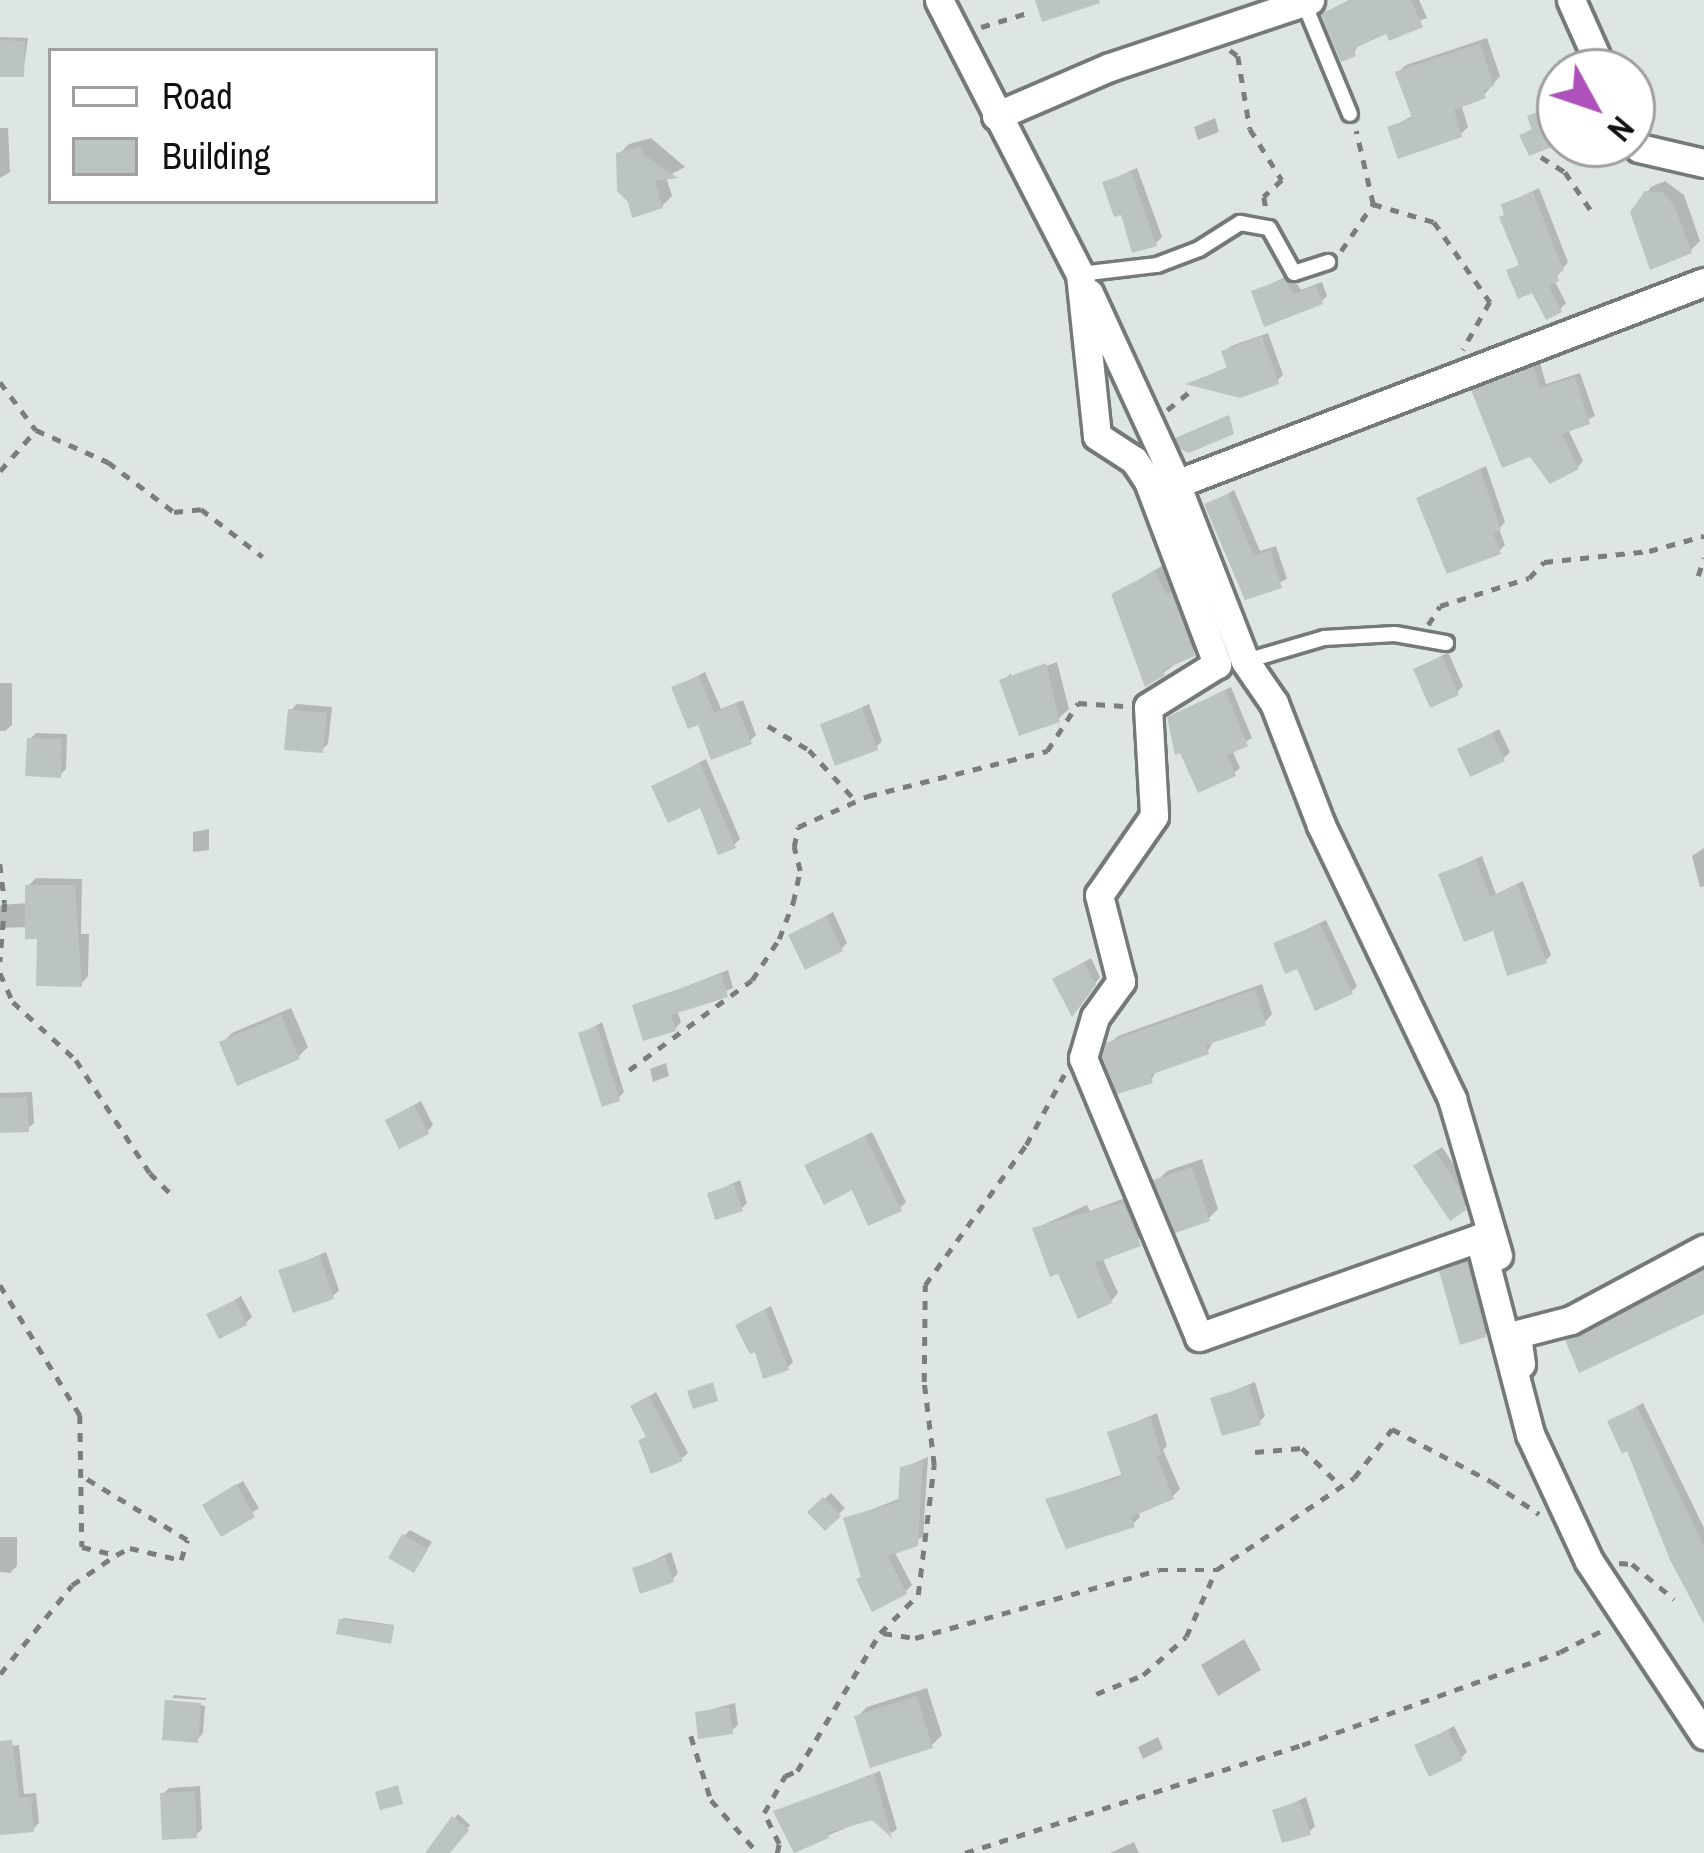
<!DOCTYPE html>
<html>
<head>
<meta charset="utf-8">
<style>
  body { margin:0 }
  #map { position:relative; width:1704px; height:1853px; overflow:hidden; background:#dee6e3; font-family:"Archivo Narrow",sans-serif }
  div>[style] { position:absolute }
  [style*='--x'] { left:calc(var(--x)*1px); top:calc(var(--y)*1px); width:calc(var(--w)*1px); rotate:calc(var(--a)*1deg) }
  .shadow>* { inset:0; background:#0003 }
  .building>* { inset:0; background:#bcc4c1 }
  .path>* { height:4.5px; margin-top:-2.25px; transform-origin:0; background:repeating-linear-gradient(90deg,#7a7f7d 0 9px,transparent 0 18px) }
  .roads { filter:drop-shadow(3px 0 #747a78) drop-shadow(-3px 0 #747a78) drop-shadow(0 3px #747a78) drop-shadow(0 -3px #747a78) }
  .service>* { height:14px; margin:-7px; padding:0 7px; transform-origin:7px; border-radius:7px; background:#fff }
  .minor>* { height:27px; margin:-13.5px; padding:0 13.5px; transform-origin:13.5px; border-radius:13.5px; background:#fff }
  span { translate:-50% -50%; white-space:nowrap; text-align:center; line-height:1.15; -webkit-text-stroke:12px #fff; paint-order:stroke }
  .legend { position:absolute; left:48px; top:48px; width:390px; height:156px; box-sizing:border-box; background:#fff; border:3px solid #9fa09f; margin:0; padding:15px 21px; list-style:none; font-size:36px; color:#0f1110 }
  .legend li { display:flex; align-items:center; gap:24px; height:60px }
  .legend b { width:60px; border:3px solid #9fa09f }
  .north { position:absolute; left:1536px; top:48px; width:120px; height:120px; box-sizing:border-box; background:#fff; border:3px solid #9fa09f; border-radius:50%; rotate:130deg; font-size:33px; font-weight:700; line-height:48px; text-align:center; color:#0f1110 }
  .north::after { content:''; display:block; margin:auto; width:42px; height:54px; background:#af51bb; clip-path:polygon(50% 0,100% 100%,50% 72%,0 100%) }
</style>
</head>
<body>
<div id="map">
  <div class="shadow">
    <div style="clip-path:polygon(1349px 0,1419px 0,1427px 18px,1359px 43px,1354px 53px,1324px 15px)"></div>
    <div style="clip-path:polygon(0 37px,28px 38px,23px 74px,0 74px)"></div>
    <div style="clip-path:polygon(1487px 38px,1500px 76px,1484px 95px,1461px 104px,1468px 127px,1461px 134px,1390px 128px,1414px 115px,1398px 72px,1406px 65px)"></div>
    <div style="clip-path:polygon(1560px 100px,1560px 140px,1530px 152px,1522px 136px,1534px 127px,1530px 117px)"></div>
    <div style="clip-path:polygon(1215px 118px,1219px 132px,1198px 140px,1194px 127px)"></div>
    <div style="clip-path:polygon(0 128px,8px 128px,10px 172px,0 178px)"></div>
    <div style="clip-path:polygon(651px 138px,685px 167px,666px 177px,672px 196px,662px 206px,619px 154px,629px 144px)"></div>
    <div style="clip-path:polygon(1137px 168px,1162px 237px,1156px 243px,1123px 211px,1106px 182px)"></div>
    <div style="clip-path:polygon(1665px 181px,1684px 195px,1700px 241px,1690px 251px,1633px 212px,1651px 187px)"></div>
    <div style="clip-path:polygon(1539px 188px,1568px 262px,1554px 280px,1566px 303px,1560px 309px,1510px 271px,1521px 263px,1504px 205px)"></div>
    <div style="clip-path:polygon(1291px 274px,1301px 290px,1322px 282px,1327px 296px,1321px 302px,1254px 292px)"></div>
    <div style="clip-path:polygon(1268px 333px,1283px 375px,1277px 381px,1191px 383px,1230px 366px,1225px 352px,1231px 346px)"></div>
    <div style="clip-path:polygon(1540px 363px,1546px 384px,1580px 373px,1595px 416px,1568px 429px,1583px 461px,1578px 467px,1475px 391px)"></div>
    <div style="clip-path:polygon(1486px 466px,1505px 522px,1499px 529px,1505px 545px,1499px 551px,1419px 499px)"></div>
    <div style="clip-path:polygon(1234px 490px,1260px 551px,1276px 546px,1287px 579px,1246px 597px,1208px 505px)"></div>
    <div style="clip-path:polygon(1163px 565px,1201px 646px,1163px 673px,1114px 595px)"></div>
    <div style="clip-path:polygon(1448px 652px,1463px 686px,1457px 692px,1416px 670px)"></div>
    <div style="clip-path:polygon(1057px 662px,1069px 709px,1058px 719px,1003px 681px,1011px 673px,1011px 679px)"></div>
    <div style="clip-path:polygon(705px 672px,721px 709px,743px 700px,756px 735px,750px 741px,699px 721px,675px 688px)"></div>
    <div style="clip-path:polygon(0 683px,12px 683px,12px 725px,5px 731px,0 731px)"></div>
    <div style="clip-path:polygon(1231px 687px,1252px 738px,1232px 750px,1240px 768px,1234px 773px,1170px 718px)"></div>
    <div style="clip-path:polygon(297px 704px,332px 707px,328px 744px,321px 750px,291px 710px)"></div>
    <div style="clip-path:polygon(869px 704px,882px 741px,876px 747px,823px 725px)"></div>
    <div style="clip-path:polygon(1499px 729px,1510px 752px,1504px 758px,1461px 750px)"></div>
    <div style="clip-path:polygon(36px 733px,67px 734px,66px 769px,60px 775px,30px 739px)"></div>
    <div style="clip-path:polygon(706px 759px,740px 839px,734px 845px,701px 804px,655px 786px)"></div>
    <div style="clip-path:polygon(209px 829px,209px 850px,193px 852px,193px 832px)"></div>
    <div style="clip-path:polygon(1704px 848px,1704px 886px,1700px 887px,1692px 856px)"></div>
    <div style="clip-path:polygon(1482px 856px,1496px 894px,1523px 881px,1551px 955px,1545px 961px,1494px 927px,1441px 875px)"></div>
    <div style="clip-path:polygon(36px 878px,82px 879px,81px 934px,89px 934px,88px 976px,81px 984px,28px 927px,0 928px,0 905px,28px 903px,28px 886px)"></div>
    <div style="clip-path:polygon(833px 912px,847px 943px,841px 949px,791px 936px)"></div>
    <div style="clip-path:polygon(1326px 920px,1357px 986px,1351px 992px,1298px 965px,1276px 944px)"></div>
    <div style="clip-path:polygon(1091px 958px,1100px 977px,1078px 1007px,1056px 979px)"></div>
    <div style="clip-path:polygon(728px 970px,733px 988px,677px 1010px,681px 1022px,675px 1029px,636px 1006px)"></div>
    <div style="clip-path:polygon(1262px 984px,1272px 1014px,1265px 1022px,1214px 1039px,1208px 1051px,1158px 1069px,1151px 1080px,1109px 1044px,1118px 1036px)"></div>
    <div style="clip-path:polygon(291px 1008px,308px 1047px,298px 1057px,222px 1043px,232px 1033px)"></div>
    <div style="clip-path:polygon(602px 1022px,624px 1092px,618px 1098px,581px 1034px)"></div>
    <div style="clip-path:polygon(666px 1063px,669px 1076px,653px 1082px,650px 1069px)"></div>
    <div style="clip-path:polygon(32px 1092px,34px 1123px,27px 1129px,0 1130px,0 1093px)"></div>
    <div style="clip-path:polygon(421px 1101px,433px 1125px,427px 1132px,388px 1120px)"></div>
    <div style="clip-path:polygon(872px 1132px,906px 1202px,900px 1208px,807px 1165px)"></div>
    <div style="clip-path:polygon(1442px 1147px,1464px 1180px,1470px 1201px,1464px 1207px,1422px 1161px)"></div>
    <div style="clip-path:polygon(1202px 1159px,1218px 1209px,1208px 1219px,1157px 1181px,1167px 1171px)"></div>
    <div style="clip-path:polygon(740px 1180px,747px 1203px,741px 1209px,710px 1194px)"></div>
    <div style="clip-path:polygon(1131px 1196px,1147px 1235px,1102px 1257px,1118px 1293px,1111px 1301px,1036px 1228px,1087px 1205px,1090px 1211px)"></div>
    <div style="clip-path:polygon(326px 1252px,339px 1290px,333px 1296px,282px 1271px)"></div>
    <div style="clip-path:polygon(1476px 1254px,1495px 1324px,1485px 1335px,1442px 1272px)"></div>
    <div style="clip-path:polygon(1704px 1265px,1704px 1308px,1568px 1341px,1574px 1335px)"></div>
    <div style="clip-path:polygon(241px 1296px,252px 1317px,246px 1323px,210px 1315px)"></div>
    <div style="clip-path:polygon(771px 1306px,793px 1362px,787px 1368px,745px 1320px)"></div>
    <div style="clip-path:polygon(1255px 1382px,1265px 1416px,1259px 1422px,1213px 1399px)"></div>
    <div style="clip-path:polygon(656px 1392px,688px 1453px,682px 1458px,641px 1441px,648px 1434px,634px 1406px)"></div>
    <div style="clip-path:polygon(1643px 1403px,1704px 1528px,1704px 1618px,1629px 1447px,1610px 1422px)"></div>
    <div style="clip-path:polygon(1157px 1413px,1167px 1446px,1163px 1450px,1180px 1489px,1173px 1496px,1138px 1511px,1140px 1517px,1133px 1524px,1049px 1499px,1124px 1474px,1110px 1433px)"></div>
    <div style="clip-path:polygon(928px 1457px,923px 1537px,894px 1551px,912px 1585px,906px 1591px,864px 1576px,847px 1519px,901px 1498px,903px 1468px)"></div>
    <div style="clip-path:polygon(243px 1481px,259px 1508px,222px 1533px,212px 1499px)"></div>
    <div style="clip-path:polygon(831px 1493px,845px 1508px,825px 1527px,811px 1512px)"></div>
    <div style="clip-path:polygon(410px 1530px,432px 1542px,414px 1569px,404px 1536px)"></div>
    <div style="clip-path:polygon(0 1537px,17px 1537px,17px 1566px,10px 1573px,0 1572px)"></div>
    <div style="clip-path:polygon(671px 1552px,678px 1573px,672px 1580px,635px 1569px)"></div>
    <div style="clip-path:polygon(344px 1618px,394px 1625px,392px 1638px,341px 1620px)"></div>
    <div style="clip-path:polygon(1244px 1639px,1261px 1670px,1218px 1696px,1201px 1665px)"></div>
    <div style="clip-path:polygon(927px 1688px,942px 1735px,932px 1745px,857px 1717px,867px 1707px)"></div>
    <div style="clip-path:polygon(174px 1695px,206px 1698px,206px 1700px,172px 1698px)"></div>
    <div style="clip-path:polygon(169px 1700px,205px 1706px,203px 1733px,197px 1740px,165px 1737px)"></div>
    <div style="clip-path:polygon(735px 1703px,738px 1725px,731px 1731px,698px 1713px)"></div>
    <div style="clip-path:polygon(1454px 1726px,1467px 1752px,1461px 1758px,1418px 1746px)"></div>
    <div style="clip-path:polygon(1158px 1737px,1163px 1749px,1143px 1759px,1138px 1747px)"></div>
    <div style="clip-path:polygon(19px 1745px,24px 1794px,36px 1793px,39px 1823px,33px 1829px,0 1820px,0 1747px)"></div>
    <div style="clip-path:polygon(880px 1771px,897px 1829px,892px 1833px,873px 1816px,827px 1836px,777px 1811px)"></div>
    <div style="clip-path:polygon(200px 1786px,202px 1829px,196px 1835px,163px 1794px,169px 1788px)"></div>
    <div style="clip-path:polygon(1306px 1797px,1315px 1826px,1309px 1832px,1276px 1811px)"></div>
    <div style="clip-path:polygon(458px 1814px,470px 1825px,447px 1853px,428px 1853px)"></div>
    <div style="clip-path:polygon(1134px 1842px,1139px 1853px,1110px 1853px)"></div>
  </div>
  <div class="building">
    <div style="clip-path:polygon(1035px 0,1099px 0,1100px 3px,1042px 22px)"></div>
    <div style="clip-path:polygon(1349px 0,1411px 0,1423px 27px,1389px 41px,1386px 34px,1353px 49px,1356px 56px,1341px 62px,1321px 14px)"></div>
    <div style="clip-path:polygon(0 40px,25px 41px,24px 77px,0 77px)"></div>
    <div style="clip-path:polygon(1480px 43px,1494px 86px,1483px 90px,1486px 98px,1454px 110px,1462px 137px,1398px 159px,1387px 127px,1412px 118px,1395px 72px)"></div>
    <div style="clip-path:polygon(1553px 106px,1560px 144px,1529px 156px,1519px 135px,1532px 130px,1527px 116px)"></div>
    <div style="clip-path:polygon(641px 146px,643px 154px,678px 178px,655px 181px,663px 208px,632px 218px,628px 202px,617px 191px,616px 153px)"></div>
    <div style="clip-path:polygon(1131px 172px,1157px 246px,1132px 253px,1121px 215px,1114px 217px,1102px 182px)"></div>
    <div style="clip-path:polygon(1645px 191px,1662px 192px,1674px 205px,1692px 253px,1650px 270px,1630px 212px)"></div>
    <div style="clip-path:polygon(1533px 192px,1564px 271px,1556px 273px,1559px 281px,1549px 286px,1562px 312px,1546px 320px,1532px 293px,1518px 299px,1506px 270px,1519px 265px,1499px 217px,1504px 215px,1501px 204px)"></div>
    <div style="clip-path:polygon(1284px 279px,1294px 294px,1316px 286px,1323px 304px,1264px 327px,1251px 291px)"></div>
    <div style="clip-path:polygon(1262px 336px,1279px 384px,1240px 398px,1185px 384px,1227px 368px,1221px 351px)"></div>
    <div style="clip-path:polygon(1534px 367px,1540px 388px,1575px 377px,1590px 424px,1562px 434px,1579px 469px,1550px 484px,1530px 457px,1502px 468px,1471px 390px)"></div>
    <div style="clip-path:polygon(1229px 415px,1234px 434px,1189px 453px,1180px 449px,1175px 438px)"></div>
    <div style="clip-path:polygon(1480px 469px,1501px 530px,1493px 533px,1501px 554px,1447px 574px,1416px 498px)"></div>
    <div style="clip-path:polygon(1228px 494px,1254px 556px,1270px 550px,1282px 588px,1245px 600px,1204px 504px)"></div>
    <div style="clip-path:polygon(1155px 571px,1166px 594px,1171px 592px,1195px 656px,1162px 670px,1165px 675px,1145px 687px,1111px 594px)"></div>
    <div style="clip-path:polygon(1442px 656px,1459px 695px,1430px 708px,1413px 669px)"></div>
    <div style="clip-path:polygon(1046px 663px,1060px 722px,1019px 736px,999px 680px)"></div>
    <div style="clip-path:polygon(699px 676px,714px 713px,736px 704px,752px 744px,711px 760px,698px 725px,688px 729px,671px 687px)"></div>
    <div style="clip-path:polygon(1225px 690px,1248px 746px,1227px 755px,1236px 776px,1198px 793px,1180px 753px,1175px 755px,1167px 717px)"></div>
    <div style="clip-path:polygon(862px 708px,878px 750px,835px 766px,820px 724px)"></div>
    <div style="clip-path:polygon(288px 709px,327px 713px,323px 753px,284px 750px)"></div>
    <div style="clip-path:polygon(1492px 733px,1505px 761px,1470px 777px,1457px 749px)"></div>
    <div style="clip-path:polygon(27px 738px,62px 739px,61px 778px,25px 776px)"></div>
    <div style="clip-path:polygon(700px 763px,736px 848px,718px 855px,700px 808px,668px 823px,651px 786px)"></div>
    <div style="clip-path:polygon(1476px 860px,1490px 897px,1517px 884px,1547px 963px,1507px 976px,1493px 931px,1464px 942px,1438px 874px)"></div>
    <div style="clip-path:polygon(25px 885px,75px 885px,82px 987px,36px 986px,37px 939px,25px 939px)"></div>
    <div style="clip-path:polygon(826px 916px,843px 951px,805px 970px,788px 935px)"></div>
    <div style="clip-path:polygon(1320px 924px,1353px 994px,1315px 1011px,1297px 969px,1285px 974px,1273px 943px)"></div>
    <div style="clip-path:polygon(1084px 962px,1096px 985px,1072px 1017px,1052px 979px)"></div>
    <div style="clip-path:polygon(722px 974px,728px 997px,671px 1015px,676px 1031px,643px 1041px,632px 1005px)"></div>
    <div style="clip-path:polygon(1255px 989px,1266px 1025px,1206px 1045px,1209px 1054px,1150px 1075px,1153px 1083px,1117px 1094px,1102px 1057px,1106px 1043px)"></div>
    <div style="clip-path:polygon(281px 1015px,300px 1059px,237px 1086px,219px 1042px)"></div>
    <div style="clip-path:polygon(597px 1026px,620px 1101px,602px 1107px,578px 1033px)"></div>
    <div style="clip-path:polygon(27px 1097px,29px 1132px,0 1133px,0 1098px)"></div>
    <div style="clip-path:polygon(414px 1105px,429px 1134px,399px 1149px,385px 1120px)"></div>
    <div style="clip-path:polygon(865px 1136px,902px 1211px,868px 1226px,852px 1190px,824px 1205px,804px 1165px)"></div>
    <div style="clip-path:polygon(1435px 1151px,1459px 1187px,1466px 1210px,1450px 1221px,1413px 1166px)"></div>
    <div style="clip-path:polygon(1192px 1167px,1210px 1221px,1175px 1233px,1153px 1180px)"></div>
    <div style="clip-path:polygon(734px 1184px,743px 1211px,715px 1220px,707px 1193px)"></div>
    <div style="clip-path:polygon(1123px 1202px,1141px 1246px,1095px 1263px,1112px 1303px,1078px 1319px,1058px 1274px,1050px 1277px,1032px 1228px)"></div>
    <div style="clip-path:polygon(320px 1256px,334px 1299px,293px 1313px,278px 1270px)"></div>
    <div style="clip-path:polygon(1467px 1262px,1486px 1337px,1460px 1345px,1439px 1271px)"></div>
    <div style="clip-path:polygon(1704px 1269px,1704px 1314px,1579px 1373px,1565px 1340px)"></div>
    <div style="clip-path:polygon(235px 1300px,247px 1325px,219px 1339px,206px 1314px)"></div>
    <div style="clip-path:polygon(765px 1309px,789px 1370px,763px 1379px,755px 1352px,750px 1354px,735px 1325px)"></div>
    <div style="clip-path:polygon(713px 1382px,718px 1401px,693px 1409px,687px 1391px)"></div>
    <div style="clip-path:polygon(1249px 1386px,1261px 1425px,1222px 1436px,1210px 1398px)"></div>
    <div style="clip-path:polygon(649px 1396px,683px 1461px,651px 1474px,638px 1440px,646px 1437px,630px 1406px)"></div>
    <div style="clip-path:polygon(1637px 1407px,1704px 1546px,1704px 1624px,1670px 1560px,1627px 1451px,1622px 1454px,1607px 1421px)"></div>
    <div style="clip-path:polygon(1150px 1417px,1162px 1455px,1157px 1457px,1174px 1499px,1131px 1517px,1135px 1527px,1066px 1549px,1045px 1499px,1122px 1477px,1107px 1432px)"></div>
    <div style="clip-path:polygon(923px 1461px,918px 1546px,888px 1556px,907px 1594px,872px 1612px,856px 1579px,861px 1577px,843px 1518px,898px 1502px,900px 1467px)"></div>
    <div style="clip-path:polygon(236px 1484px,255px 1517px,221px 1537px,202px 1505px)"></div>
    <div style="clip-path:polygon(823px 1497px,841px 1516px,825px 1531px,807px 1512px)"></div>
    <div style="clip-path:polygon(402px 1534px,428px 1549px,414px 1573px,388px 1558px)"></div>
    <div style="clip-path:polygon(665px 1557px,674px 1582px,640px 1594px,632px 1568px)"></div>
    <div style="clip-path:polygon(339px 1619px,394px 1626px,391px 1644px,336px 1634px)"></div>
    <div style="clip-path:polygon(917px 1696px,933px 1748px,870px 1768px,854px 1716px)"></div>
    <div style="clip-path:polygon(165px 1700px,201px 1703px,198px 1743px,162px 1740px)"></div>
    <div style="clip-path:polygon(729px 1707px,733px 1734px,698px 1739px,695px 1712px)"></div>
    <div style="clip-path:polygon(1448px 1730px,1463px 1760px,1429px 1777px,1414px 1745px)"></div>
    <div style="clip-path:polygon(12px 1740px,19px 1798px,31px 1797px,34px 1832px,0 1835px,0 1741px)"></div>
    <div style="clip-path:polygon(874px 1774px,892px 1838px,872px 1820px,827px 1833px,829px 1838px,794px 1853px,773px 1811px)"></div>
    <div style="clip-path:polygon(398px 1785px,403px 1804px,380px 1810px,375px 1792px)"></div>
    <div style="clip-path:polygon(195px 1791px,197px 1838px,162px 1840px,160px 1793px)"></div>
    <div style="clip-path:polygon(1300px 1801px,1311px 1835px,1282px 1843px,1272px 1810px)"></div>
    <div style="clip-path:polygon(452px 1816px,469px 1830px,450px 1853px,425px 1853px)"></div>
  </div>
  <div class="path">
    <div style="--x:981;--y:27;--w:48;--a:-16.9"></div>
    <div style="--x:1230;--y:50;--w:10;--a:37"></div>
    <div style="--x:1238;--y:56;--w:74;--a:80.7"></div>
    <div style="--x:1250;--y:129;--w:60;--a:57.9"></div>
    <div style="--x:1282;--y:180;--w:25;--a:137"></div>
    <div style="--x:1264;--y:197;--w:11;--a:80"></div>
    <div style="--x:1541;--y:157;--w:28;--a:32"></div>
    <div style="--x:1565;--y:172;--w:48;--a:56"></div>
    <div style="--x:1373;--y:204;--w:64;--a:16.4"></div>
    <div style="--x:1434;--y:222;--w:98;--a:55"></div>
    <div style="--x:1490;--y:302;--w:55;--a:119.4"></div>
    <div style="--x:1341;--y:251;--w:57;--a:-55.8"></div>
    <div style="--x:1373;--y:204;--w:75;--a:-103.1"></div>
    <div style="--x:0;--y:382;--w:60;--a:53.1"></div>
    <div style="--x:1167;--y:410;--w:32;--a:-39"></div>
    <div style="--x:0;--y:471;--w:55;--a:-48.7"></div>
    <div style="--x:36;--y:430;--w:79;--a:24"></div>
    <div style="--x:108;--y:462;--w:83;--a:37.1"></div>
    <div style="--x:174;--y:512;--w:27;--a:-6"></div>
    <div style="--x:201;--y:509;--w:78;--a:37.7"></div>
    <div style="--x:1698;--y:576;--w:19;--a:-72"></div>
    <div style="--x:1428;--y:625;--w:22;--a:-58"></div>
    <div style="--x:1440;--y:606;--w:93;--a:-17.5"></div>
    <div style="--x:1529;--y:578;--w:22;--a:-47"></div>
    <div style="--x:1544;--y:562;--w:106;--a:-6"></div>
    <div style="--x:1649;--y:551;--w:57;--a:-15.3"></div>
    <div style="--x:768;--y:726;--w:48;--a:30.3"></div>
    <div style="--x:809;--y:750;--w:69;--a:47.3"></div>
    <div style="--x:0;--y:864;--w:39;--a:83"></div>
    <div style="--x:5;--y:903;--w:59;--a:94.8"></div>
    <div style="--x:0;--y:973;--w:32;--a:66"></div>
    <div style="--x:13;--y:1002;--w:86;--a:42.6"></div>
    <div style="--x:76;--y:1060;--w:135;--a:56.8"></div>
    <div style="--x:150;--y:1173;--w:31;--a:45"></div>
    <div style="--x:629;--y:1070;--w:152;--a:-36.2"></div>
    <div style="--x:752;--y:980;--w:49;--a:-56.6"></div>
    <div style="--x:779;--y:939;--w:39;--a:-69"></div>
    <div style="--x:793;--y:903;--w:33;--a:-78"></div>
    <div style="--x:800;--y:871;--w:25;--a:-104"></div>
    <div style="--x:794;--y:847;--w:20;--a:-79"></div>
    <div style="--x:798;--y:827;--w:77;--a:-23.9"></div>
    <div style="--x:868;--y:796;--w:185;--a:-14.1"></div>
    <div style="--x:1047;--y:751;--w:57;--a:-57.1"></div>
    <div style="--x:1078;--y:703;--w:46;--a:3.7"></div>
    <div style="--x:0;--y:1285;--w:153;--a:58.4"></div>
    <div style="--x:80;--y:1415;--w:132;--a:89.1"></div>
    <div style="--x:82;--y:1547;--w:35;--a:13"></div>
    <div style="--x:116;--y:1555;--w:16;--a:-27"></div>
    <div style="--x:130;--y:1548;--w:52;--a:13.2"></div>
    <div style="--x:181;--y:1560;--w:21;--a:-73"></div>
    <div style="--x:187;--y:1540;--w:122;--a:-148.8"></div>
    <div style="--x:1255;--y:1452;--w:47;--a:-4.9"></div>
    <div style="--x:1302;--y:1448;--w:54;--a:44.3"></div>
    <div style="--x:1619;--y:1563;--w:13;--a:4"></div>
    <div style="--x:1632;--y:1564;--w:55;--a:39.8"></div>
    <div style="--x:883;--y:1633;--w:32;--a:9"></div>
    <div style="--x:915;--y:1638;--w:253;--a:-15.6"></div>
    <div style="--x:1159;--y:1570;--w:57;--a:0"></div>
    <div style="--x:0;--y:1674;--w:114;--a:-51"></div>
    <div style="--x:72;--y:1585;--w:53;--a:-34.3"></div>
    <div style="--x:1096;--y:1694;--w:51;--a:-22"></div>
    <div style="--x:1143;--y:1675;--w:57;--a:-41.5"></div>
    <div style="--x:1186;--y:1637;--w:73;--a:-65.9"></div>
    <div style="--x:1216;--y:1570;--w:166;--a:-33.7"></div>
    <div style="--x:1354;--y:1478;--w:62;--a:-52.2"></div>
    <div style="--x:1392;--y:1429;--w:113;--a:27.9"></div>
    <div style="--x:1492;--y:1482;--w:57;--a:34.2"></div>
    <div style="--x:691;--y:1736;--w:67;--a:72.6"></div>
    <div style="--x:711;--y:1800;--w:71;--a:48.4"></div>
    <div style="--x:777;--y:1853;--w:9;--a:-77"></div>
    <div style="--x:779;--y:1844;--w:34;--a:-116"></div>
    <div style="--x:764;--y:1813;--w:43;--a:-60.4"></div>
    <div style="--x:785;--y:1776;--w:13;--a:-23"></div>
    <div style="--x:797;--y:1771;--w:161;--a:-59"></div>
    <div style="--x:880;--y:1633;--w:54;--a:-45"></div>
    <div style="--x:918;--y:1595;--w:131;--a:-83"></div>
    <div style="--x:934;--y:1465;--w:84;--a:-96.9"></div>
    <div style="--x:924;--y:1382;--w:97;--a:-89.4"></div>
    <div style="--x:925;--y:1285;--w:173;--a:-54.2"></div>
    <div style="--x:1026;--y:1145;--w:80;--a:-61.5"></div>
    <div style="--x:965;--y:1853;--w:354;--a:-17.8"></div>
    <div style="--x:1302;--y:1745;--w:274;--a:-19.8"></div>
    <div style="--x:1560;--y:1652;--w:48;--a:-27.1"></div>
  </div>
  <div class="roads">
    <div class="service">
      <div style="--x:1304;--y:3;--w:120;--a:67.5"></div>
      <div style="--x:1080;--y:274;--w:78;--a:-6.7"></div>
      <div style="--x:1157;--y:265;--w:45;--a:-20.9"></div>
      <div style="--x:1199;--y:249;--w:49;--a:-32.4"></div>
      <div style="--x:1240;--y:223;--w:29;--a:10"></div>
      <div style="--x:1269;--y:228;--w:51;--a:60.9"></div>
      <div style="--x:1294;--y:273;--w:36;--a:-18"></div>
      <div style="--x:1246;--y:661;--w:81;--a:-16.4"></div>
      <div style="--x:1324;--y:638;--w:71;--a:-3.2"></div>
      <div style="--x:1395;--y:634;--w:52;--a:10"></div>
    </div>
    <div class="minor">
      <div style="--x:939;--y:0;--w:308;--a:62.8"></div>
      <div style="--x:1080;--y:274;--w:163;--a:84"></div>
      <div style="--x:1097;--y:436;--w:44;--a:33"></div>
      <div style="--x:1134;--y:460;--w:25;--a:56"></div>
      <div style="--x:1148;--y:481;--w:196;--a:69.3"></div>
      <div style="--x:1217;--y:664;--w:81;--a:148.1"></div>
      <div style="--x:1148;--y:707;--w:109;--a:86.8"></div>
      <div style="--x:1154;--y:816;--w:96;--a:124.8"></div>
      <div style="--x:1099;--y:895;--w:89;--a:75.7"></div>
      <div style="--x:1121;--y:981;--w:44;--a:125.8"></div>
      <div style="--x:1095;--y:1017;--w:43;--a:106.3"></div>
      <div style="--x:1083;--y:1058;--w:302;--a:67.4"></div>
      <div style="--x:1199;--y:1337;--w:297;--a:-19.5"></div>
      <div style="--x:1479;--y:1238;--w:203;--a:75.4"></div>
      <div style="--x:1530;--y:1434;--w:140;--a:65.1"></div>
      <div style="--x:1589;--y:1561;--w:209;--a:56.5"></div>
      <div style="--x:1571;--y:0;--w:79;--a:66"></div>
      <div style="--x:996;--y:116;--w:124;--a:-23.3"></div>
      <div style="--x:1110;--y:67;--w:211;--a:-18.5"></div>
      <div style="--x:1632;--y:141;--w:10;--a:45"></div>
      <div style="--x:1639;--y:148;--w:67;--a:13"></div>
      <div style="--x:1089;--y:293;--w:201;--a:65.3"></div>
      <div style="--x:1173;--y:476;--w:199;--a:68.7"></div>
      <div style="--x:1245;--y:661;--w:51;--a:55.4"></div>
      <div style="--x:1274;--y:703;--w:131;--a:68.9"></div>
      <div style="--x:1321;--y:825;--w:304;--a:64.4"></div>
      <div style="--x:1452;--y:1099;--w:163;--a:73.6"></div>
      <div style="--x:1176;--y:484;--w:565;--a:-20.94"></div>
      <div style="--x:1521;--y:1364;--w:30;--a:-98"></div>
      <div style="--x:1517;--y:1334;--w:56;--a:-14.5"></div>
      <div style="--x:1571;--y:1320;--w:151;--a:-28.1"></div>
    </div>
  </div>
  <ul class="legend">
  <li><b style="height:15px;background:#fff"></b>Road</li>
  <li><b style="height:33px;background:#bcc4c1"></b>Building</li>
  </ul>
  <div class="north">N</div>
</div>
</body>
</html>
